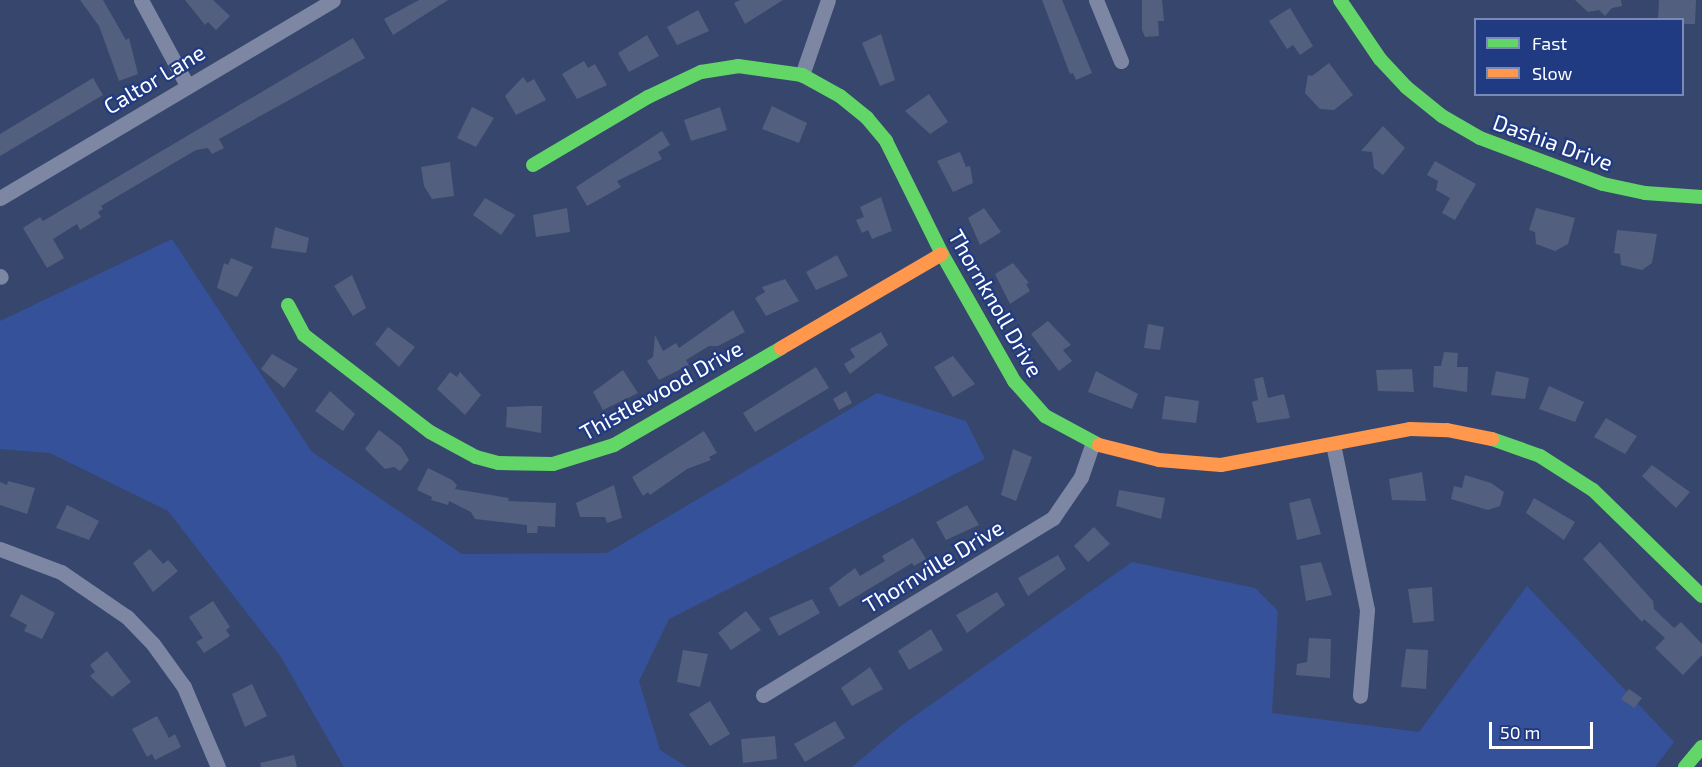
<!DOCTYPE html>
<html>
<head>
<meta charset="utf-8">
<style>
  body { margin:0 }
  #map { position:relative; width:1702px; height:767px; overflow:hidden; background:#37466d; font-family:"Exo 2",sans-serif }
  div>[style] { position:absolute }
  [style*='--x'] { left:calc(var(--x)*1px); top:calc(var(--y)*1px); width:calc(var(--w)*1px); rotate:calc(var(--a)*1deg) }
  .green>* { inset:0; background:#355199 }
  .building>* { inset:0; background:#535f7e }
  .street>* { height:15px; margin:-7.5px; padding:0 7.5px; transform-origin:7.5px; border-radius:7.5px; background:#7d87a3 }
  .fast>* { height:14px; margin:-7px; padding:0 7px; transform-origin:7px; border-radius:7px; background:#63d668 }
  .slow>* { height:14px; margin:-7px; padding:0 7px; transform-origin:7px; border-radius:7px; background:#ff974d }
  span { translate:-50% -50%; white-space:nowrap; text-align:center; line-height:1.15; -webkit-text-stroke:4.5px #213b83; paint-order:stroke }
  .street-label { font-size:22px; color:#fff }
  .legend { position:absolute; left:1474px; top:18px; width:210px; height:78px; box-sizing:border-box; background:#213b83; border:2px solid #7a89b5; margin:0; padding:8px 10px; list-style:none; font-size:18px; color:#fff }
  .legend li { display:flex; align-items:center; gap:12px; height:30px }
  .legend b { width:30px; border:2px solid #7a89b5 }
  .scale { position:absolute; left:1489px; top:722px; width:104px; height:27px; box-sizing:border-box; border:3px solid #fff; border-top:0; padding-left:8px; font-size:18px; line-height:21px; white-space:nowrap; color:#fff; -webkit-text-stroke:4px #213b83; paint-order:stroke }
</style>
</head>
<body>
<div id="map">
  <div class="green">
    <div style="clip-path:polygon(172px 239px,312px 452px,462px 554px,607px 553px,877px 393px,966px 421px,985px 459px,669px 619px,639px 681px,660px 750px,687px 767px,344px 767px,281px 657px,168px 511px,50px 453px,0 449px,0 321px)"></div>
    <div style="clip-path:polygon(1132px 562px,1255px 588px,1278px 611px,1272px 713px,1419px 732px,1527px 586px,1674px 742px,1655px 767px,852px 767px,902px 725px)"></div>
  </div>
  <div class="building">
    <div style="clip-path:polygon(80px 0,103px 0,126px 40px,129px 38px,138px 74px,119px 81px,99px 26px)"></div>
    <div style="clip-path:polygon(185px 0,213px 0,230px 16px,216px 30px,208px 22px,205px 25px)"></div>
    <div style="clip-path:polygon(419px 0,448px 0,393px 35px,384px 19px)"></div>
    <div style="clip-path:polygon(740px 0,783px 0,745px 24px,734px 3px)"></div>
    <div style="clip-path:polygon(1042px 0,1062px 0,1092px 73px,1076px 80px,1073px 73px,1070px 74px)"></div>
    <div style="clip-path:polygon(1142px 0,1162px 0,1164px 21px,1158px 21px,1159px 36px,1145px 37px,1142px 30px)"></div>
    <div style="clip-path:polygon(1575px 0,1621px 0,1622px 6px,1612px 8px,1605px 16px,1599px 10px,1588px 12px)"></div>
    <div style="clip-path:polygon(1659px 0,1696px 0,1695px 24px,1683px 24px,1683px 20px,1658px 20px)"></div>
    <div style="clip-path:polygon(1290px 8px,1313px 46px,1300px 55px,1293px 45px,1287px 49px,1269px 21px)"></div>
    <div style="clip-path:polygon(698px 10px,709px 31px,677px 45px,667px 27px)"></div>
    <div style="clip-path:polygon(881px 34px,895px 80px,880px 86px,862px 43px)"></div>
    <div style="clip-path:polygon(647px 35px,659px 56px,629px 72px,618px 53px)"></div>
    <div style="clip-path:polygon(353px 38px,365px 58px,219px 139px,224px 148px,212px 154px,208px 148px,196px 150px,101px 206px,103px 209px,98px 212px,101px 217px,80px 230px,77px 224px,53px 239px,64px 258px,47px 268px,23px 228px,40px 217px,43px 221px)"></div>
    <div style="clip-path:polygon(584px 61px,588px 68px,595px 64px,607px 85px,577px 99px,562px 74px)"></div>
    <div style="clip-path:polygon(1329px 63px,1353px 95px,1334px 110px,1320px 109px,1305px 93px,1308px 75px,1312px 76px)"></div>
    <div style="clip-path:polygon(523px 77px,527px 83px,534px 79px,546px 100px,516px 115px,505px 96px)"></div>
    <div style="clip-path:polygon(93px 78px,103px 95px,0 156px,0 134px)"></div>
    <div style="clip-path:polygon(929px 94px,948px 122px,930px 134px,905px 111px)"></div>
    <div style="clip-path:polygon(772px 106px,807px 123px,799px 143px,762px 129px)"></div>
    <div style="clip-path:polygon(472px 107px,494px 118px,476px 147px,457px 138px)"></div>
    <div style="clip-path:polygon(720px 107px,727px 130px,691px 141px,684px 120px)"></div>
    <div style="clip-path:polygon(1383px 126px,1405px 148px,1383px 175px,1374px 168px,1372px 152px,1361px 151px)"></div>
    <div style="clip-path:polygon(662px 131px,670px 145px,658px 152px,662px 159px,617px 181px,621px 187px,587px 206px,576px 187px)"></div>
    <div style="clip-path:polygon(960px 152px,966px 167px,970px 166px,973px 183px,953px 192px,937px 161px)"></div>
    <div style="clip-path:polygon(1435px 161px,1476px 184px,1455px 220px,1442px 213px,1450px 198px,1436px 190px,1438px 181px,1427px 175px)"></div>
    <div style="clip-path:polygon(450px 162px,454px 196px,432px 199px,424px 186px,421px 167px)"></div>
    <div style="clip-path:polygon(881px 197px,892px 231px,872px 239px,868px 230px,862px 233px,856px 220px,864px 217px,860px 207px)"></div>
    <div style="clip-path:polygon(485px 198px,515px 215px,501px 235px,473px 215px)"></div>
    <div style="clip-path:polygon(567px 208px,570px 232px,536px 237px,533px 215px)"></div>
    <div style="clip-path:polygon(984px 208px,1001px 232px,980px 245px,968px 218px)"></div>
    <div style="clip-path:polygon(1536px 208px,1575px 218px,1568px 244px,1555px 251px,1536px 244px,1535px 232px,1529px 230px)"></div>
    <div style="clip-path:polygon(275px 227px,309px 238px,306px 253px,271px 248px)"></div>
    <div style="clip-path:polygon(1617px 230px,1657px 234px,1652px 263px,1642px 270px,1621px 265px,1620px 254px,1614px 253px)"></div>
    <div style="clip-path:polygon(837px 255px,848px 276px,816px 290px,806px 272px)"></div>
    <div style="clip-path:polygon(231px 258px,253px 267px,237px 297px,217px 288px,224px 263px,228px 265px)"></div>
    <div style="clip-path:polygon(1013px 263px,1029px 283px,1026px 284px,1030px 291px,1010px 304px,995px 274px)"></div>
    <div style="clip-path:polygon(352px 275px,366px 308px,353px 316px,334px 286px)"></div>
    <div style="clip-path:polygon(785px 279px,799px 301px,766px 316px,755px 298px,765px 292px,762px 287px)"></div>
    <div style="clip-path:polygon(733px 310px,745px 332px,718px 346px,709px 346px,686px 360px,689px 365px,659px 380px,647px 361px,653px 357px,655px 335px,663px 351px,676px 343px,679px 348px)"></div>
    <div style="clip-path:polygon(1048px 321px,1071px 345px,1063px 350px,1072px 361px,1059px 371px,1031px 334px)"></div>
    <div style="clip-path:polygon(1148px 324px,1164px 327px,1160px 350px,1144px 348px)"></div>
    <div style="clip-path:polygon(388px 327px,415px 347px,399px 367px,375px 344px)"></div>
    <div style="clip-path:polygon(881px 332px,888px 345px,850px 374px,844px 364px,855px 357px,850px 349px)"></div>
    <div style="clip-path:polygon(1444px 352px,1458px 353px,1457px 367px,1468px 367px,1467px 392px,1433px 387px,1434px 366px,1441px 366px)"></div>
    <div style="clip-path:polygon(272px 354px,298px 369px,284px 388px,261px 369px)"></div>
    <div style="clip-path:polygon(953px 356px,975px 384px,953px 397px,934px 367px)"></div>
    <div style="clip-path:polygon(816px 367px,829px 388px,755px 432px,743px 413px)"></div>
    <div style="clip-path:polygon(1412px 369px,1414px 392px,1378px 391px,1376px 370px)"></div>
    <div style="clip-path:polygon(623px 370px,638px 393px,603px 410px,593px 392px)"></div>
    <div style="clip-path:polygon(1096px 371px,1138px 394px,1132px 409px,1088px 392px)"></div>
    <div style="clip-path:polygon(1496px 371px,1529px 378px,1525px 399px,1491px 395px)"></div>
    <div style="clip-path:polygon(450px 372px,457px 377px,460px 372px,481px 395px,465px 415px,437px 389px)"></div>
    <div style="clip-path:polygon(1263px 377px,1268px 398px,1284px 394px,1290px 418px,1257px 423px,1252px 402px,1258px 400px,1254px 379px)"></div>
    <div style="clip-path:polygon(1549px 386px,1584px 402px,1575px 422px,1539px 409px)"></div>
    <div style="clip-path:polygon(330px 391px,355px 414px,343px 431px,315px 411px)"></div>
    <div style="clip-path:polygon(846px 391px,852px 403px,839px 410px,833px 399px)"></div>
    <div style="clip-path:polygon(1165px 396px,1199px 401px,1196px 423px,1162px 419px)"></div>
    <div style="clip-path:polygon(530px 406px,542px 406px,541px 433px,506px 427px,507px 407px)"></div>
    <div style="clip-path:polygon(1606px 418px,1637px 436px,1625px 454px,1594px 437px)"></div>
    <div style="clip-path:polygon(379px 430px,401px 447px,409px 460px,400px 471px,394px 467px,385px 469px,365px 449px)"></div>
    <div style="clip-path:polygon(704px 431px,717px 453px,709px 457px,711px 460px,687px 469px,650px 495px,648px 492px,643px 496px,632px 477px)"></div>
    <div style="clip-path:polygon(1013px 449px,1032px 457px,1016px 501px,1001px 495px)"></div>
    <div style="clip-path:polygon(1652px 465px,1690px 492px,1676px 508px,1642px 476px)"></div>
    <div style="clip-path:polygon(428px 468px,452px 480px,457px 485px,455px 489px,509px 498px,508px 501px,556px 503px,555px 527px,538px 526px,537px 533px,527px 533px,527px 525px,475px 519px,471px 512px,449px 501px,448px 505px,431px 500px,432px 497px,417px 490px)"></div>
    <div style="clip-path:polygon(1422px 472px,1426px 501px,1392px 500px,1389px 479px)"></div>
    <div style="clip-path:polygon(1465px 475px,1491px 483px,1504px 492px,1500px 506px,1488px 510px,1451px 499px,1454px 486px,1462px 488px)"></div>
    <div style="clip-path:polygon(8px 481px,35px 488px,27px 514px,0 505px,0 482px,7px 485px)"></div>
    <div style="clip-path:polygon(614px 485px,622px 518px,607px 523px,605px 517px,580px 517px,576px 503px)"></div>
    <div style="clip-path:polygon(1119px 490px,1165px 498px,1161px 519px,1116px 506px)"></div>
    <div style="clip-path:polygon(1310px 498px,1321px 534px,1297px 540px,1289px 503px)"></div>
    <div style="clip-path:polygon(1534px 498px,1575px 522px,1564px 540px,1526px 513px)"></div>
    <div style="clip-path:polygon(67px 505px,99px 521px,89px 540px,56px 528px)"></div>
    <div style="clip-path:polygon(967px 505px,979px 525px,946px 540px,936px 522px)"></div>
    <div style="clip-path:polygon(1094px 527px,1110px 544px,1088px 562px,1074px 546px)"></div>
    <div style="clip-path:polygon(913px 538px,926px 559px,914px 566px,912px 563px,839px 607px,829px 588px,855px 568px,860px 576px,885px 561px,882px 556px)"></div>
    <div style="clip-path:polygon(1600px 542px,1653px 601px,1654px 609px,1674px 628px,1681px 622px,1702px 644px,1702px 655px,1683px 675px,1655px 648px,1665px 638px,1644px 619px,1642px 622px,1583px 559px)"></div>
    <div style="clip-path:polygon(150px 549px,163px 564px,168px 560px,178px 571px,153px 592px,133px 563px)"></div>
    <div style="clip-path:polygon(1058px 555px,1066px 569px,1028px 596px,1018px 578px)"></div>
    <div style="clip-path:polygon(1321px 562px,1332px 595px,1306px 601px,1300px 566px)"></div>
    <div style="clip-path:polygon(1432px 587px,1434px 621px,1413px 623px,1408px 589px)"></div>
    <div style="clip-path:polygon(997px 592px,1005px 605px,967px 633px,956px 615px)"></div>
    <div style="clip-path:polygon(21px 594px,55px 613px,42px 639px,24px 631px,27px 625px,10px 616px)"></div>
    <div style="clip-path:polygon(812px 599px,820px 613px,779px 636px,769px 618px)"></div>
    <div style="clip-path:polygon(213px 601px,230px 627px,226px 630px,230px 636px,204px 653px,196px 642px,203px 638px,189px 617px)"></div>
    <div style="clip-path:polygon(746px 611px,761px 630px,731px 650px,718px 633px)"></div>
    <div style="clip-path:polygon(931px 629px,943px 650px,909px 670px,898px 651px)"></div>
    <div style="clip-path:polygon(1309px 638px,1331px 639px,1330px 678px,1296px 675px,1297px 664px,1307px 662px)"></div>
    <div style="clip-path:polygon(1406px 649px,1428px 650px,1426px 689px,1401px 687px)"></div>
    <div style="clip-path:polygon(683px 650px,708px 654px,700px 687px,677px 682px)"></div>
    <div style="clip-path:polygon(107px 651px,131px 682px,112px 697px,90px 676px,95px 672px,90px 665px)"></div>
    <div style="clip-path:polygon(870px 667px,883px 689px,852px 706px,841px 688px)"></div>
    <div style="clip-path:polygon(252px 684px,267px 716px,245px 727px,232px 694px)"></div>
    <div style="clip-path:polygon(1629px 689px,1642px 698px,1634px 708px,1621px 699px)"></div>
    <div style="clip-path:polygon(710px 701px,730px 734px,710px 746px,689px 714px)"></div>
    <div style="clip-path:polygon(157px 716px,169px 738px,175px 734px,181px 747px,155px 760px,152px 754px,147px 757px,132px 729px)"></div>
    <div style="clip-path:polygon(835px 721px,845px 738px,805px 762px,794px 744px)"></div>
    <div style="clip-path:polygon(775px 736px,777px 759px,743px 763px,741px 739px)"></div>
    <div style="clip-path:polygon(294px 755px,297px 767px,261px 767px,260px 763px)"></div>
  </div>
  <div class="street">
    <div style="--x:141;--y:0;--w:97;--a:61.6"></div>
    <div style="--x:1096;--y:0;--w:66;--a:67.7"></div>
    <div style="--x:802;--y:75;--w:79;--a:-70.9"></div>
    <div style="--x:0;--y:198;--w:387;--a:-30.7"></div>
    <div style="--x:0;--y:276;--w:1;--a:45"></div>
    <div style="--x:1333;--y:444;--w:169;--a:78.4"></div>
    <div style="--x:1367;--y:610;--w:86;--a:94.7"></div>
    <div style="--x:0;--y:549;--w:65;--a:20.7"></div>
    <div style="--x:61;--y:572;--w:80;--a:34.3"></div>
    <div style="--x:127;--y:617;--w:37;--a:46"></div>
    <div style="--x:153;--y:644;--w:53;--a:54.2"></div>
    <div style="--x:184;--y:687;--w:87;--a:67"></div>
    <div style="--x:763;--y:695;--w:340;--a:-31.4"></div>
    <div style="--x:1053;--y:518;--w:50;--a:-55.7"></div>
    <div style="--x:1081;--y:477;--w:36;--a:-71"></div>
  </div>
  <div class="fast">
    <div style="--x:1340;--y:0;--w:71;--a:55.9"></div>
    <div style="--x:1380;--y:59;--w:38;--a:47"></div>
    <div style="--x:1406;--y:87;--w:46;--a:38.9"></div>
    <div style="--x:1442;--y:116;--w:44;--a:30.1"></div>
    <div style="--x:1480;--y:138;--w:131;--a:20.5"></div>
    <div style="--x:1603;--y:184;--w:43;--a:12.1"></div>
    <div style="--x:1645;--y:193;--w:57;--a:4"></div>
    <div style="--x:533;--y:165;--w:134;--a:-30.6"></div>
    <div style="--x:648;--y:97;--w:59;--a:-25.3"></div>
    <div style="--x:701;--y:72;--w:37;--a:-9"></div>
    <div style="--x:738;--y:66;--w:65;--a:8"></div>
    <div style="--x:802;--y:75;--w:43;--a:28.9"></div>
    <div style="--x:840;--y:96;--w:35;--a:39"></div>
    <div style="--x:867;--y:118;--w:30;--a:50"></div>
    <div style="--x:886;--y:141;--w:126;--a:63.6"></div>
    <div style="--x:942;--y:254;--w:146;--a:60.4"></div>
    <div style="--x:1014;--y:381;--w:47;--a:48.5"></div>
    <div style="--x:1045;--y:416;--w:61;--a:28.2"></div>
    <div style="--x:288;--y:305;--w:34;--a:62"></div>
    <div style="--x:304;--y:335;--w:159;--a:37.6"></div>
    <div style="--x:430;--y:432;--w:52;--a:28.5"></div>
    <div style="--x:476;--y:457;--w:23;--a:15"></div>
    <div style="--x:498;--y:463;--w:55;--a:1"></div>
    <div style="--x:553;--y:464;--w:64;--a:-17.3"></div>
    <div style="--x:614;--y:445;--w:193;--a:-30.1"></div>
    <div style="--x:1492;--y:439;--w:51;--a:19.5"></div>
    <div style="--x:1540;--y:456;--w:63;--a:32.7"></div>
    <div style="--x:1593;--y:490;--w:152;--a:44.2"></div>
    <div style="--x:1685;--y:767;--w:26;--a:-50"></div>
  </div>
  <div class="slow">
    <div style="--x:781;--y:348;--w:186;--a:-30.3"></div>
    <div style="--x:1099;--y:445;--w:62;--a:14"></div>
    <div style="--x:1159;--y:460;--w:62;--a:4.6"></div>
    <div style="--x:1221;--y:465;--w:192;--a:-10.8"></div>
    <div style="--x:1410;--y:429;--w:37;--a:2"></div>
    <div style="--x:1447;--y:430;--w:46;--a:11.3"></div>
  </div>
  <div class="street-label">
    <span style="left:154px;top:79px;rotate:-31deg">Caltor Lane</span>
    <span style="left:1553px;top:142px;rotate:20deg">Dashia Drive</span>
    <span style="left:996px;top:303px;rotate:60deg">Thornknoll Drive</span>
    <span style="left:661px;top:390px;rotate:-29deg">Thistlewood Drive</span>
    <span style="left:933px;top:566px;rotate:-31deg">Thornville Drive</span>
  </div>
  <ul class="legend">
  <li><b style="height:8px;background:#63d668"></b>Fast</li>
  <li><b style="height:8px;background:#ff974d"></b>Slow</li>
  </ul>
  <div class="scale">50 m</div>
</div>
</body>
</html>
